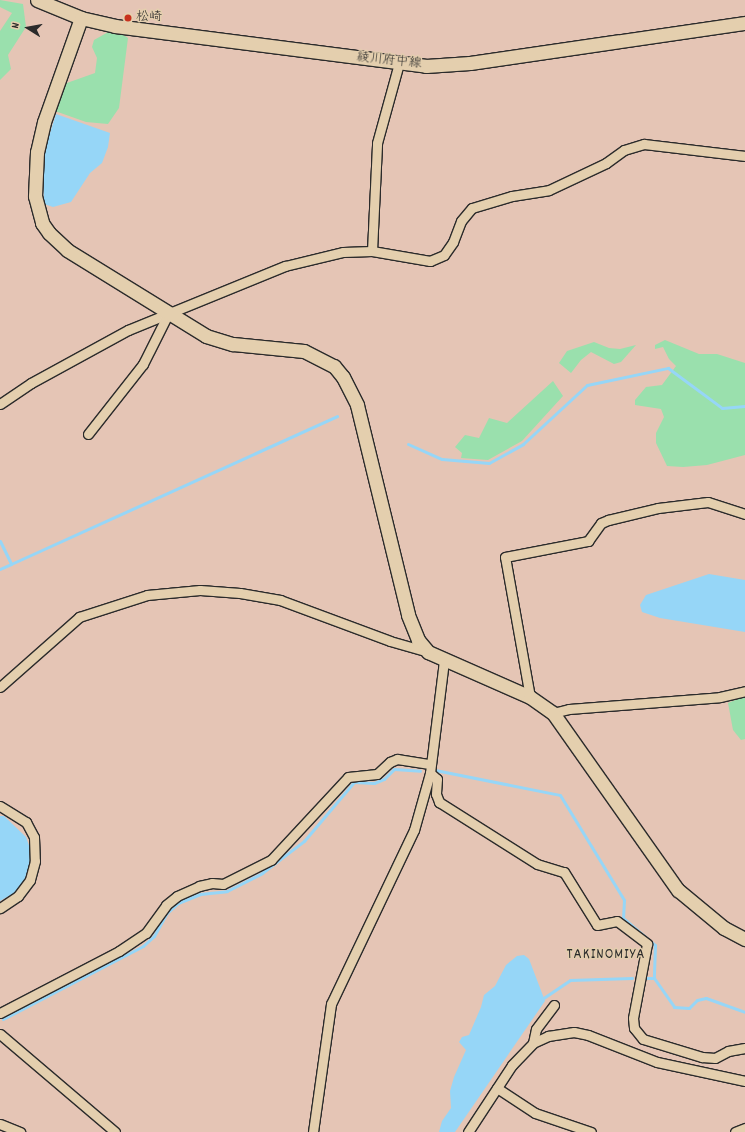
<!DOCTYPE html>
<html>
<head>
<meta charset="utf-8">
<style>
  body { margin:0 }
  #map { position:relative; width:745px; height:1132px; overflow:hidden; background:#e5c5b5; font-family:Dekko,"Klee One",sans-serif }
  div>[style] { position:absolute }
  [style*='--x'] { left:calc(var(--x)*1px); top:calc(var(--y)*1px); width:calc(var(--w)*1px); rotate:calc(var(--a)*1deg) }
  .green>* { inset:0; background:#9ae0ad }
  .water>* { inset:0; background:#96d6f7 }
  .stream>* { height:3px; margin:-1.5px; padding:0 1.5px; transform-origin:1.5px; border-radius:1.5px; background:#96d6f7 }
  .roads { filter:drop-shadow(1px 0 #2b2b2b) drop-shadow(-1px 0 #2b2b2b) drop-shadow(0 1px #2b2b2b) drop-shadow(0 -1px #2b2b2b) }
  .street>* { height:9px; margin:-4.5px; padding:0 4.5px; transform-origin:4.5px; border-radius:4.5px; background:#e4cfae }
  .secondary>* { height:13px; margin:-6.5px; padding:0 6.5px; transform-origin:6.5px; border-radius:6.5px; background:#e4cfae }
  .dots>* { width:11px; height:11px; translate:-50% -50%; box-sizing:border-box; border:2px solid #e4cfae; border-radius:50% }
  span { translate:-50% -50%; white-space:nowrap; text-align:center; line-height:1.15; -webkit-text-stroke:3px #e4cfae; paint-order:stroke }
  .poi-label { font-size:13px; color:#2b2b2b }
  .left { translate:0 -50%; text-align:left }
  .street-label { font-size:13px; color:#2b2b2b }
  .quarter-label { font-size:15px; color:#2b2b2b; letter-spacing:1px }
  .north { position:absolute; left:8px; top:8px; width:40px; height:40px; -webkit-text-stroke:3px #e4cfae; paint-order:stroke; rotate:281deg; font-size:11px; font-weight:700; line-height:16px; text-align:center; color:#2b2b2b }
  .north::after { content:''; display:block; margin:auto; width:14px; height:18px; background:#2b2b2b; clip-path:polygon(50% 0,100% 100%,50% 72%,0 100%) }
</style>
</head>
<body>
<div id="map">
  <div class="green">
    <div style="clip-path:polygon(0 0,23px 4px,26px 27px,8px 55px,11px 69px,0 80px,0 31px,12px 13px,0 7px)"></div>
    <div style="clip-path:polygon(110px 31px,119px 32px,128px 38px,119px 108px,108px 124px,86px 122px,55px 111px,64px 84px,95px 73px,97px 58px,92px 47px,94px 40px)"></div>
    <div style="clip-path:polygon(665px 340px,699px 354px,717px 354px,745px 363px,745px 455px,707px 465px,683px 467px,667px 466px,656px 443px,656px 433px,664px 417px,661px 409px,635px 405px,635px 400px,646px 387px,662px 385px,676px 366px,669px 359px,663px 347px,655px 349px,655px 345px)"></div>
    <div style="clip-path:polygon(594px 342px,609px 348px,620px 349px,636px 345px,621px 362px,614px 364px,591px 352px,581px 360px,571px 373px,559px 363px,567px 351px)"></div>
    <div style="clip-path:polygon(553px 381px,563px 396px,522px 441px,488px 460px,461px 458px,462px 453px,455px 447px,465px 435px,479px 438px,489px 418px,507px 423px)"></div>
    <div style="clip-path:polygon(745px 696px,745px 739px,741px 740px,733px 730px,728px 703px)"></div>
  </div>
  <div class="water">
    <div style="clip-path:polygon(56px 114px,110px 133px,108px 147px,102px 163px,90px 173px,71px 202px,53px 207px,44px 204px,42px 158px)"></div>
    <div style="clip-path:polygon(709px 574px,745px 580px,745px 632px,660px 618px,642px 612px,640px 605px,646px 595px)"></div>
    <div style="clip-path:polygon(0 816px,4px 816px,26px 837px,33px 857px,21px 889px,0 901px)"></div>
    <div style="clip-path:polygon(524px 955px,529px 959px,545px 1001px,455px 1132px,439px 1132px,442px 1121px,451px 1108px,450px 1091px,454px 1077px,466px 1050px,459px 1042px,462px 1037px,469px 1035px,481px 1007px,484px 995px,495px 986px,506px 965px,517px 956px)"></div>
  </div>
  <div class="stream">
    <div style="--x:408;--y:444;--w:37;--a:24"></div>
    <div style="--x:442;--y:459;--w:47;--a:4.9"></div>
    <div style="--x:489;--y:463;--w:39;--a:-29"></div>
    <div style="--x:523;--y:444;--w:87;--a:-42.7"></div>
    <div style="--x:587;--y:385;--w:83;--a:-11.9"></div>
    <div style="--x:668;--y:368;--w:67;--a:36.5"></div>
    <div style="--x:722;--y:408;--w:23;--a:-5"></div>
    <div style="--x:0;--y:541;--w:25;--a:64"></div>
    <div style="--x:11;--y:564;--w:358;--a:-24.4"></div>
    <div style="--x:0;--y:569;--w:12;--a:-24"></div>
    <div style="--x:435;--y:770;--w:127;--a:11.3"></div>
    <div style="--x:560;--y:795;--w:123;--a:58.6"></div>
    <div style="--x:624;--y:900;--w:18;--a:93"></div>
    <div style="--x:623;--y:918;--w:42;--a:40.2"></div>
    <div style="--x:655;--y:945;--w:33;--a:92"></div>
    <div style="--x:647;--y:978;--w:7;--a:0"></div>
    <div style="--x:654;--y:978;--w:35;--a:55"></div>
    <div style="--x:674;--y:1007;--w:15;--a:4"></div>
    <div style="--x:689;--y:1008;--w:11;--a:-45"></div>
    <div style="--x:697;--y:1000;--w:9;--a:-13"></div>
    <div style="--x:706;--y:998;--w:41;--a:19.7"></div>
    <div style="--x:542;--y:999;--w:34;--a:-34"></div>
    <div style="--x:570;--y:980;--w:62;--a:-1.8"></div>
    <div style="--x:3;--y:1019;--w:158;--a:-27.5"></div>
    <div style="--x:143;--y:946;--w:15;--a:-42"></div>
    <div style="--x:154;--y:936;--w:26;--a:-61"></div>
    <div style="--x:167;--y:913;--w:15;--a:-42"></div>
    <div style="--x:178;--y:903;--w:24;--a:-22"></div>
    <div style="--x:200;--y:894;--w:27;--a:-6"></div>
    <div style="--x:227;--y:891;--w:39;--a:-27"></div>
    <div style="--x:262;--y:873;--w:53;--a:-37.3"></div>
    <div style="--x:304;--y:841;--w:77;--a:-49.7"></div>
    <div style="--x:354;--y:782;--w:20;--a:3"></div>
    <div style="--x:374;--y:783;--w:11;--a:-22"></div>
    <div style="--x:384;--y:779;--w:14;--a:-45"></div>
    <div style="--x:394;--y:769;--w:26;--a:4"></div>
  </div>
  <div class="roads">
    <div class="street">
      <div style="--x:372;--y:251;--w:108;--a:-87.3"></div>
      <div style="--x:377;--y:143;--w:83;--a:-74.6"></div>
      <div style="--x:0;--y:404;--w:37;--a:-34"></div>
      <div style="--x:31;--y:383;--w:111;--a:-28.7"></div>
      <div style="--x:128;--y:330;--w:170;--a:-22.2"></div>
      <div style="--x:285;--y:266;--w:60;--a:-13.6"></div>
      <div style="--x:343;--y:252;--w:29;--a:-2"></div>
      <div style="--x:372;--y:251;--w:59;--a:9.8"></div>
      <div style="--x:430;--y:261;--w:15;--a:-23"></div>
      <div style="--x:444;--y:255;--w:16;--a:-55"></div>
      <div style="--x:453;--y:242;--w:22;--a:-69"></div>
      <div style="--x:461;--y:221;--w:17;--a:-50"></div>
      <div style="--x:472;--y:208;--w:42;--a:-16.7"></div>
      <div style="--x:512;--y:196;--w:37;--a:-9"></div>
      <div style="--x:549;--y:190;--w:63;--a:-25.3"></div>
      <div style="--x:606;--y:163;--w:22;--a:-36"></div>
      <div style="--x:624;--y:150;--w:21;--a:-17"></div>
      <div style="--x:644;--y:144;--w:102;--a:6.8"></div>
      <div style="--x:88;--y:434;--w:89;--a:-51.8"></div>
      <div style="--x:143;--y:364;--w:56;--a:-63.4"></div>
      <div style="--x:0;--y:687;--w:106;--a:-41.5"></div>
      <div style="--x:79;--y:617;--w:71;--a:-17.9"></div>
      <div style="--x:147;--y:595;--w:53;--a:-5.4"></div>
      <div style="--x:200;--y:590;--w:40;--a:4.3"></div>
      <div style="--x:240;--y:593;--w:41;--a:9.9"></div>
      <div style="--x:280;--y:600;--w:117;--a:20.4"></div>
      <div style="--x:390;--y:641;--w:40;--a:16"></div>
      <div style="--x:530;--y:697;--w:142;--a:-100.1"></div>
      <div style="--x:505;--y:557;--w:85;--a:-10.9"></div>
      <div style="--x:588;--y:541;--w:22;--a:-54"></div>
      <div style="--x:601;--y:523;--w:8;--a:-23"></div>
      <div style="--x:608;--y:520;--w:51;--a:-13.5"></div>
      <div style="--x:658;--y:508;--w:50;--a:-6.8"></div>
      <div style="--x:708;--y:502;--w:39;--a:18"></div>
      <div style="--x:553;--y:713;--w:16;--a:-14"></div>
      <div style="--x:569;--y:709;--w:151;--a:-4.5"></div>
      <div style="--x:720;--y:697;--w:26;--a:-13"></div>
      <div style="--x:430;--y:773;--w:9;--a:41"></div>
      <div style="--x:437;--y:779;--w:15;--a:94"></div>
      <div style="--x:436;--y:794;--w:9;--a:69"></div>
      <div style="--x:439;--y:802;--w:116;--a:32.3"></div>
      <div style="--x:537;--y:864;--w:28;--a:17"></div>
      <div style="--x:564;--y:872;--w:62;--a:58.1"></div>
      <div style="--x:597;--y:925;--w:20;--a:-11"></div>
      <div style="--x:617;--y:921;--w:38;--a:37"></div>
      <div style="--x:647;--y:944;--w:75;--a:100.7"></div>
      <div style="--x:633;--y:1018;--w:10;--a:84"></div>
      <div style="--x:634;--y:1028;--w:14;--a:51"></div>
      <div style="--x:643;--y:1039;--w:62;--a:17"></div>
      <div style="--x:702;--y:1057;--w:13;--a:4"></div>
      <div style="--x:715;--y:1058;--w:15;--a:-28"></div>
      <div style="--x:728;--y:1051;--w:17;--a:-10"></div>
      <div style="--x:0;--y:806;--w:31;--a:32"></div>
      <div style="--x:26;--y:822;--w:17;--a:62"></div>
      <div style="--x:34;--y:837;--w:24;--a:88"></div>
      <div style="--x:35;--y:861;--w:20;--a:105"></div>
      <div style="--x:30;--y:880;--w:20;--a:127"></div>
      <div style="--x:18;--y:896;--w:22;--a:146"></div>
      <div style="--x:0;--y:1013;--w:134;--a:-27.5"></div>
      <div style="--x:119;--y:951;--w:32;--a:-34"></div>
      <div style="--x:146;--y:933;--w:34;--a:-54"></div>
      <div style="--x:166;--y:905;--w:14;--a:-39"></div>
      <div style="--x:177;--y:896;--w:24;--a:-24"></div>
      <div style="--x:199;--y:886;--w:13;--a:-13"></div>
      <div style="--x:212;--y:883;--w:11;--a:5"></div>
      <div style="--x:223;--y:884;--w:54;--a:-26.6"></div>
      <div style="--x:271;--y:860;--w:113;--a:-47.1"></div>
      <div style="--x:348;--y:777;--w:29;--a:-6"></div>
      <div style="--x:377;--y:774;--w:18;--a:-43"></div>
      <div style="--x:390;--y:762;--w:8;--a:-23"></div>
      <div style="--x:397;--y:759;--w:33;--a:9"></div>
      <div style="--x:0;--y:1034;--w:151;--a:40.4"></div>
      <div style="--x:533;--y:1043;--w:14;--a:-78"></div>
      <div style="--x:536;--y:1029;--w:30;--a:-53"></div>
      <div style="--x:497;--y:1088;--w:45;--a:33.3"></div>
      <div style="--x:535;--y:1113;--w:59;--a:18.7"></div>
      <div style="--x:0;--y:1124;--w:22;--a:22"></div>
      <div style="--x:313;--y:1132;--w:129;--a:-82"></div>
      <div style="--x:331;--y:1004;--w:193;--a:-64.5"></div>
      <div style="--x:414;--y:830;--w:59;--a:-74.3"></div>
      <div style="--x:430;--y:773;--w:114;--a:-82.9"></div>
      <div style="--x:468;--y:1132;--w:80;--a:-56.7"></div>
      <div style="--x:512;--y:1065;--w:30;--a:-46"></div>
      <div style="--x:533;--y:1043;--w:17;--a:-25"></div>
      <div style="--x:548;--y:1036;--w:26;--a:-9"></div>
      <div style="--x:574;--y:1032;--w:14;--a:12"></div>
      <div style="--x:588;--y:1035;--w:74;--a:21.4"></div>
      <div style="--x:657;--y:1062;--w:90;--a:12.2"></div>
      <div style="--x:735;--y:1132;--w:11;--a:-22"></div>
    </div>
    <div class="secondary">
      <div style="--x:37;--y:0;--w:48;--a:22.2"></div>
      <div style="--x:81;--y:18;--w:35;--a:13"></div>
      <div style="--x:115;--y:26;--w:314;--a:7.3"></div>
      <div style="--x:426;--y:66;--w:44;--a:-3.9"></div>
      <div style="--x:470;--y:63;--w:278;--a:-8.3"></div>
      <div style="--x:81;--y:18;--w:110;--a:109.6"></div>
      <div style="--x:44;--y:122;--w:31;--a:103"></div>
      <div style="--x:37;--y:152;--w:44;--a:92.6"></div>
      <div style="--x:35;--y:196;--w:28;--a:75"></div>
      <div style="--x:42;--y:223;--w:12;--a:55"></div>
      <div style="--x:49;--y:233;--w:25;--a:43"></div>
      <div style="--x:67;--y:250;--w:163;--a:31.7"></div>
      <div style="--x:206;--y:336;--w:28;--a:17"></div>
      <div style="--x:233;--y:344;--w:71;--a:5.6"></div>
      <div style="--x:304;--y:351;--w:34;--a:27"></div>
      <div style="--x:334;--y:366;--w:14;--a:51"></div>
      <div style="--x:343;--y:377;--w:31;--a:63"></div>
      <div style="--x:357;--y:405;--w:216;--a:76.3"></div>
      <div style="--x:408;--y:615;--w:27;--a:68"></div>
      <div style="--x:418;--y:640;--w:16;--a:50"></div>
      <div style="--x:428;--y:652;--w:111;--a:23.8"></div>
      <div style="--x:530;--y:697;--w:28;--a:35"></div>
      <div style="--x:553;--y:713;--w:217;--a:54.8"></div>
      <div style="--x:678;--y:890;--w:60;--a:39.6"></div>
      <div style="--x:724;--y:928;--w:24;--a:28"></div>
    </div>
  </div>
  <div class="dots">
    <div style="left:128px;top:18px;background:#c8321e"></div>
  </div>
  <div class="poi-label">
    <span class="left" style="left:136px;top:18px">松崎</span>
  </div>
  <div class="street-label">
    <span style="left:389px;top:62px;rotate:6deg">綾川府中線</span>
  </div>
  <div class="quarter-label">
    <span style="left:606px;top:956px">TAKINOMIYA</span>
  </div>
  <div class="north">N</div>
</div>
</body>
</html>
